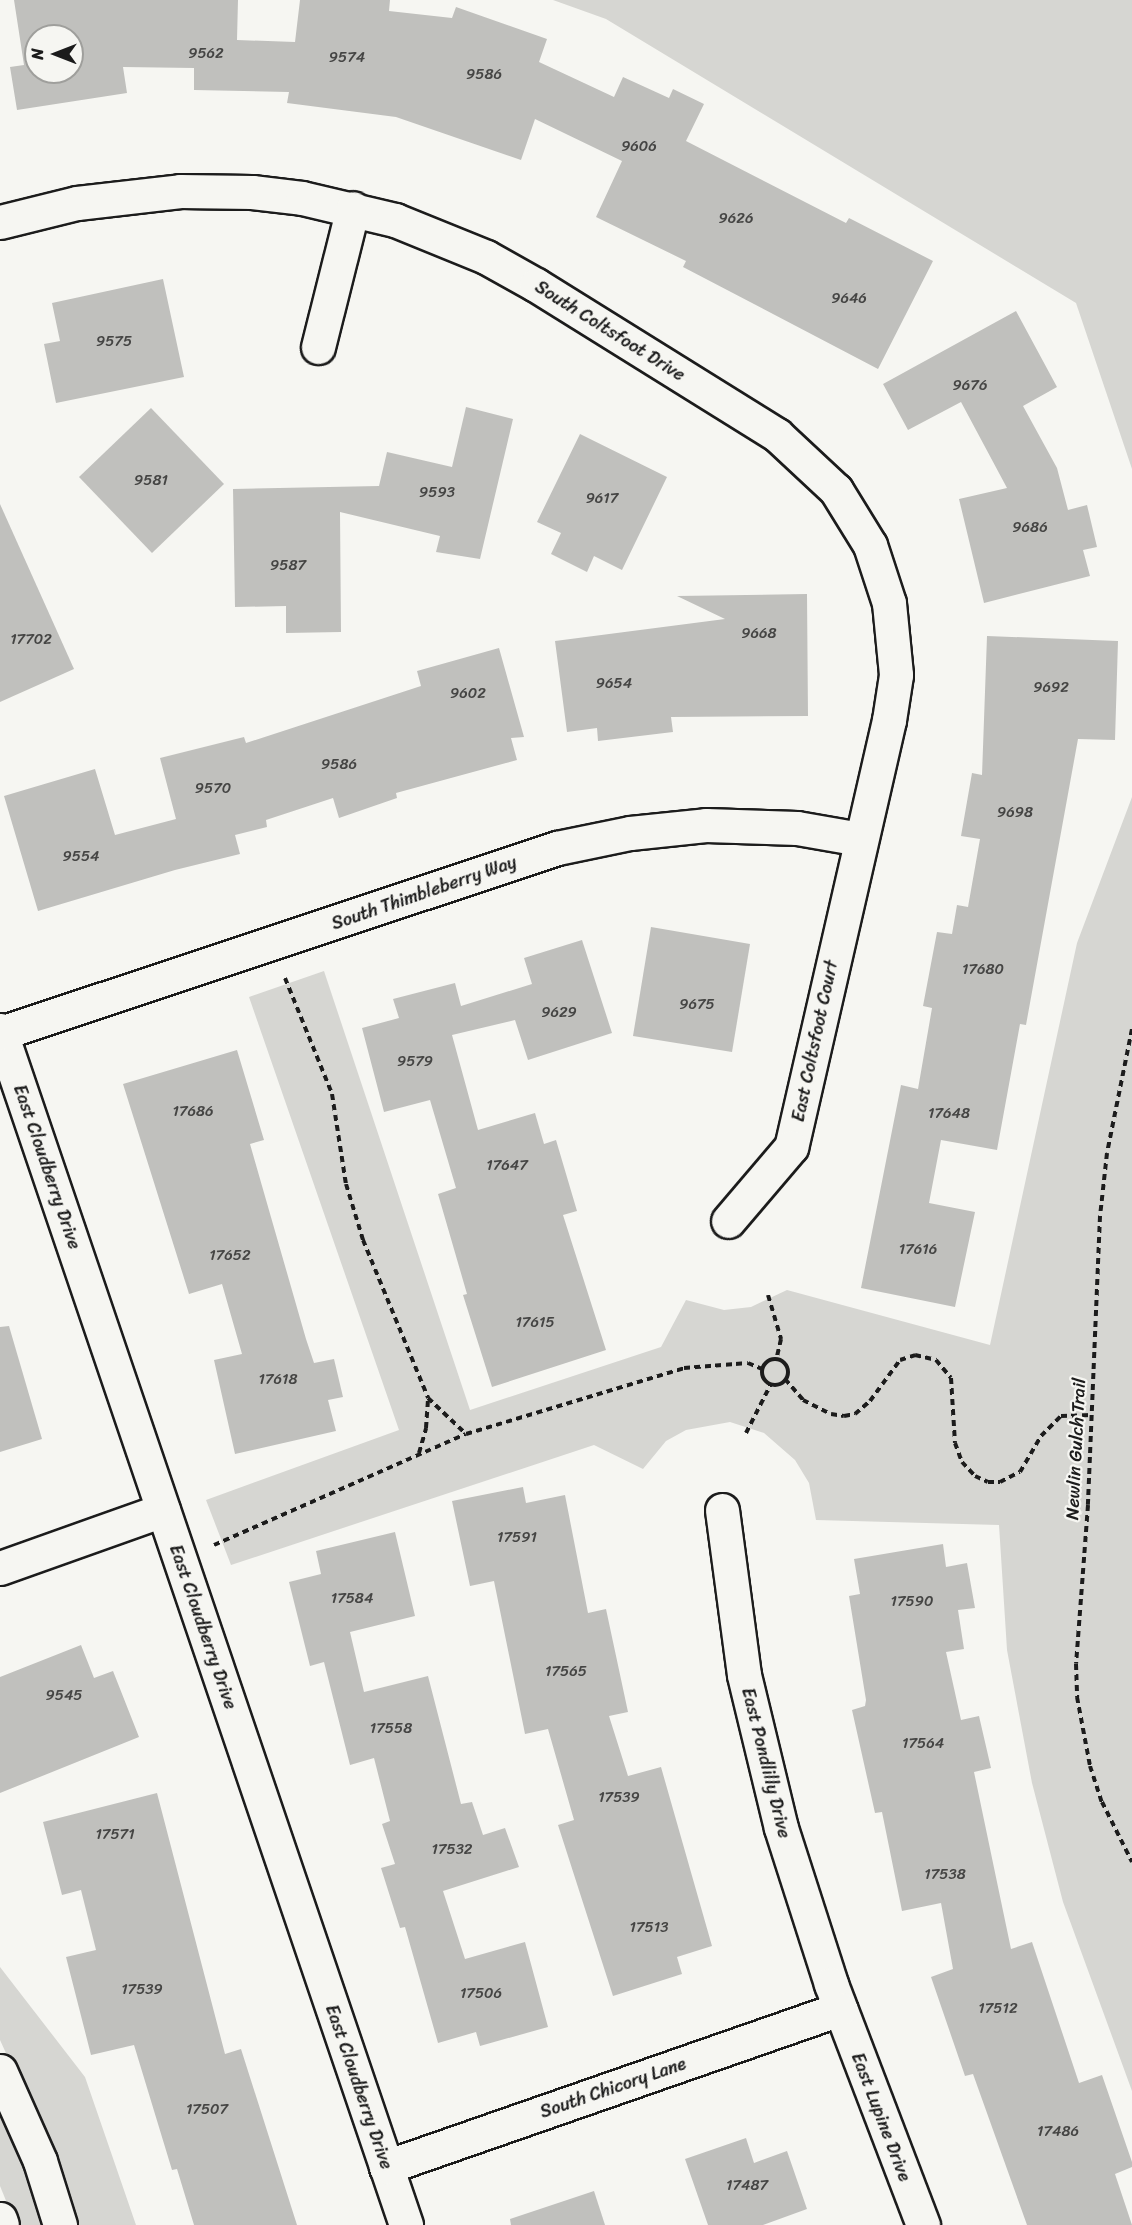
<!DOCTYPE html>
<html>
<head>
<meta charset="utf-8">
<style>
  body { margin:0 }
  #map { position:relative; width:1132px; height:2225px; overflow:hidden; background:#f6f6f2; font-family:Sriracha,sans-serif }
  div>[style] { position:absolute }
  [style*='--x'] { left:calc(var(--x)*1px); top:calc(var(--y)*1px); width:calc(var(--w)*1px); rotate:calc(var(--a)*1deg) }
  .green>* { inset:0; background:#d6d6d2 }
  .building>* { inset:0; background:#c0c0bd }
  .path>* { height:4px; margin-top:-2px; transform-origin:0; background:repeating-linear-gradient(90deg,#1c1c1c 0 6px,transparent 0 10.5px) }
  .path>.ring { margin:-2px; padding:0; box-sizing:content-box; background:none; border:4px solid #1c1c1c; border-radius:50% }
  .roads { filter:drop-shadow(2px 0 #1c1c1c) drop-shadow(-2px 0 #1c1c1c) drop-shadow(0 2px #1c1c1c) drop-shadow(0 -2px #1c1c1c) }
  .street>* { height:33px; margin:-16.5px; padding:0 16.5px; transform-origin:16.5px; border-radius:16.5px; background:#f6f6f2 }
  .secondary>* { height:33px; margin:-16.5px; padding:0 16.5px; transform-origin:16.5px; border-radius:16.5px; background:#f6f6f2 }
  span { translate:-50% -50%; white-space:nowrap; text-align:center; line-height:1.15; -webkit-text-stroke:4.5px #f6f6f2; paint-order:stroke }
  .number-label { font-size:15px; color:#454544 }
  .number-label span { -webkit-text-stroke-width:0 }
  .street-label { font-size:18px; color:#1c1c1c }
  .north { position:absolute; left:24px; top:24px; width:60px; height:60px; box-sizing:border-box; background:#f6f6f2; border:2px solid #9f9f9c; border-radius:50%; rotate:270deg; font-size:16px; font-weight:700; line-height:24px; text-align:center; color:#1c1c1c }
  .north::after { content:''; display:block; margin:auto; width:21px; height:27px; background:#1c1c1c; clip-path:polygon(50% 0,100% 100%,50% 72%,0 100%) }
</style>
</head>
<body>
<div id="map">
  <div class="green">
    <div style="clip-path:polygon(553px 0,1132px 0,1132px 469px,1076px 303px,606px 19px)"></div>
    <div style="clip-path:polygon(1132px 797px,1132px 2091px,1063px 1902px,1032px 1783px,1007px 1650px,999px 1525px,816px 1520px,809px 1483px,795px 1460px,764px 1433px,730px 1422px,686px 1430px,666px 1441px,643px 1469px,594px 1445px,231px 1565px,206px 1500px,399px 1430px,249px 997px,324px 971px,470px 1410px,661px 1347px,686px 1300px,724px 1310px,751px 1307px,787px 1290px,990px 1345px,1077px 943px)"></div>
    <div style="clip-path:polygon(0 1967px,85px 2077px,136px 2225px,78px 2225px,56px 2163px,0 2040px)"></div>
    <div style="clip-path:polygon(0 2103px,7px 2117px,46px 2225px,16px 2225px,0 2186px)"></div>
  </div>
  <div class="building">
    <div style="clip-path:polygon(evenodd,14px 0,238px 0,237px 40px,295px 42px,300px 0,390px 0,389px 11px,452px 18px,456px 7px,547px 39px,539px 62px,614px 97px,623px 77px,669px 98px,673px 89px,704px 104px,686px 141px,846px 223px,849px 218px,933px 261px,878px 369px,683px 267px,686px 261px,596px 217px,622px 161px,535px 119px,521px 160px,396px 117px,287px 103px,289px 92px,194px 90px,194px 68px,123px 67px,127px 93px,17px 110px,10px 67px,24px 65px,14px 0,36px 36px,72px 36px,72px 72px,36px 72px,36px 36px)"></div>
    <div style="clip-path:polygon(163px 279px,184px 377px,56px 403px,44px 344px,60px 341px,52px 303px)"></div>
    <div style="clip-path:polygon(1016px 311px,1057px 387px,1023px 406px,1057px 468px,1068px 510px,1087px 505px,1097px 547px,1083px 550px,1090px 576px,984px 603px,959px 499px,1007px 488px,961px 402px,908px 430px,883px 384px)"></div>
    <div style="clip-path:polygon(466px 407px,513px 419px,480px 559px,436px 552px,440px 536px,340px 512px,341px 632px,286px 633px,286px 606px,235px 607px,233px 489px,379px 486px,387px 452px,452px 467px)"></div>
    <div style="clip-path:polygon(151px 408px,224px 484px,152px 553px,79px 477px)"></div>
    <div style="clip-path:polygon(580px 434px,667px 477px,622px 570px,594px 556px,587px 572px,551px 554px,561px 533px,537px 522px)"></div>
    <div style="clip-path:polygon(0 504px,74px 669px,0 702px)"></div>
    <div style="clip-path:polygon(807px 594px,808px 716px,671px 717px,673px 732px,598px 741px,597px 728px,567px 732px,555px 641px,725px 619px,677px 596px)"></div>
    <div style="clip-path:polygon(987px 636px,1118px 641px,1115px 740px,1078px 739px,1026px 1025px,1020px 1024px,997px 1150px,941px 1140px,929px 1203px,975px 1212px,955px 1307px,861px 1288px,901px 1085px,918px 1089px,932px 1008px,923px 1006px,937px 932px,952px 934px,957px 905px,968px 907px,980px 839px,961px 836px,972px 773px,982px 775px)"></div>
    <div style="clip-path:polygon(499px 648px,524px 737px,511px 738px,517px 760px,396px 793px,397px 798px,339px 818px,333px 798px,266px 820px,267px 827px,235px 835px,240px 854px,175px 870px,38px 911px,4px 796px,95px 769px,115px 835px,176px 819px,160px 758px,244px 737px,246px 743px,421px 686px,417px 671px)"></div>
    <div style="clip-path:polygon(651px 927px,750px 944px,732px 1052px,633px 1036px)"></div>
    <div style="clip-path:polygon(582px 940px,612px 1033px,528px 1060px,515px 1020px,452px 1035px,478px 1130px,535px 1113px,544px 1144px,556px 1140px,577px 1211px,563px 1215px,606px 1350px,492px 1387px,463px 1295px,467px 1294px,438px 1194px,456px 1188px,430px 1100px,384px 1112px,362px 1028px,399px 1018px,393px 999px,455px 983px,461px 1006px,532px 984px,524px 958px)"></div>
    <div style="clip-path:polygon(237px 1050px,264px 1140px,250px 1144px,306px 1339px,314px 1363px,334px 1359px,343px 1397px,328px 1400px,336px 1431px,235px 1454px,214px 1360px,242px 1354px,222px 1284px,189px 1294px,123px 1084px)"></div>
    <div style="clip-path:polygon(9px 1326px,42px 1439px,0 1452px,0 1327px)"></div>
    <div style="clip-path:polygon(523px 1487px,526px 1503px,565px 1495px,588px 1613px,606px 1609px,628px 1712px,609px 1716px,628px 1776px,661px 1767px,712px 1946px,677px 1957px,682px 1974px,613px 1996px,558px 1825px,574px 1820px,548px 1729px,525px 1734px,494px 1581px,470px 1586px,452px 1501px)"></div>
    <div style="clip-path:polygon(395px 1532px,415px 1616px,350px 1632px,364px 1692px,428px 1676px,461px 1804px,472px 1802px,483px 1835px,505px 1828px,519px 1867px,443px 1891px,465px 1959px,525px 1942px,548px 2027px,480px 2046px,476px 2032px,438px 2043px,405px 1927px,400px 1928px,381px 1868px,395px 1864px,382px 1824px,390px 1821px,374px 1758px,350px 1765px,324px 1662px,310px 1666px,289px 1582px,321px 1574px,316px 1551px)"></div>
    <div style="clip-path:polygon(943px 1544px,946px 1567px,967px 1563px,975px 1608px,958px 1610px,964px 1649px,946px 1652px,961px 1720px,979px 1716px,991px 1768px,974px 1772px,1011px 1949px,1032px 1942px,1079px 2083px,1102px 2075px,1132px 2162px,1132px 2167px,1115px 2174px,1132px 2225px,1027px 2225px,973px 2074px,965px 2076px,931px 1977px,953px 1969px,941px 1903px,902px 1911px,882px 1812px,875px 1813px,852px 1710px,865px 1706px,866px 1700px,849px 1596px,860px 1594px,854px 1559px)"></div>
    <div style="clip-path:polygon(81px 1645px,94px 1678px,113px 1671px,139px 1737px,0 1793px,0 1677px)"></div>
    <div style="clip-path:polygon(157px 1793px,225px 2054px,241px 2049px,297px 2225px,194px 2225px,177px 2169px,172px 2170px,134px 2045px,91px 2055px,66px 1957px,96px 1950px,81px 1890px,62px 1895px,43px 1822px)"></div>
    <div style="clip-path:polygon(746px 2138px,754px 2163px,787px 2151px,807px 2209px,763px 2225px,708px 2225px,685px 2159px)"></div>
    <div style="clip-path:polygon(594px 2191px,605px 2225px,511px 2225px,510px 2219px)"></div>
  </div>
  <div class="path">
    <div style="--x:285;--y:978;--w:125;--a:67.9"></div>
    <div style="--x:332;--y:1094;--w:91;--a:81.2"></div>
    <div style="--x:346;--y:1184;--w:59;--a:73.1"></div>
    <div style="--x:363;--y:1240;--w:171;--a:67.6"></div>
    <div style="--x:428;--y:1398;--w:52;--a:43.5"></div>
    <div style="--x:1132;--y:1029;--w:126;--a:101.4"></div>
    <div style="--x:1107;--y:1153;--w:63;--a:96.3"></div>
    <div style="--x:1100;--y:1216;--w:289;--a:92.4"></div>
    <div style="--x:1088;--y:1505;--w:159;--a:94.3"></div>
    <div style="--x:1076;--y:1664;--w:33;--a:88"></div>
    <div style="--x:1077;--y:1697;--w:70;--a:79.3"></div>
    <div style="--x:1090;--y:1766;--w:38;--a:72"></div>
    <div style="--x:1102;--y:1802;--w:67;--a:63.4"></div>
    <div style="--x:768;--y:1295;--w:46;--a:73.5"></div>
    <div style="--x:781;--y:1339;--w:22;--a:103"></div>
    <div class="ring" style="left:762px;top:1359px;width:22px;height:22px"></div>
    <div style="--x:785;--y:1379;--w:28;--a:49"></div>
    <div style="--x:803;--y:1400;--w:31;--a:27"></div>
    <div style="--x:831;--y:1414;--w:13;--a:9"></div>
    <div style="--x:844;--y:1416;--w:11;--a:-10"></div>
    <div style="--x:855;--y:1414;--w:20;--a:-41"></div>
    <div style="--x:870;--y:1401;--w:51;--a:-53.8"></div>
    <div style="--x:900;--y:1360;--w:16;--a:-18"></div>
    <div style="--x:915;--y:1355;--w:22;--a:13"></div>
    <div style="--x:936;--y:1360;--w:23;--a:50"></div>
    <div style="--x:951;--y:1378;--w:65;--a:86.5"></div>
    <div style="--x:955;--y:1443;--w:20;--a:70"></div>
    <div style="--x:962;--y:1462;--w:19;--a:47"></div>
    <div style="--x:975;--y:1476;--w:14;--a:25"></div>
    <div style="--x:988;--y:1482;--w:12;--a:0"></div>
    <div style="--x:1000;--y:1482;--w:22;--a:-27"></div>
    <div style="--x:1020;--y:1472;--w:42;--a:-59.7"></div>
    <div style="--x:1041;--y:1436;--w:28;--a:-45"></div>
    <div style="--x:1061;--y:1416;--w:31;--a:-2"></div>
    <div style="--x:746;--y:1433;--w:55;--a:-63"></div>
    <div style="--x:419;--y:1453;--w:26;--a:-74"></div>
    <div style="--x:426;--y:1428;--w:29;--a:-86"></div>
    <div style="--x:214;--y:1545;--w:275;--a:-23.8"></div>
    <div style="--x:466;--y:1434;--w:228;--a:-16.8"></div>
    <div style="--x:684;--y:1368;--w:64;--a:-4.5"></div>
    <div style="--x:748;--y:1363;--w:15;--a:23"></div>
  </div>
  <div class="roads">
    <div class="street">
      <div style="--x:0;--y:222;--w:79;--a:-13.9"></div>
      <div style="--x:77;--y:203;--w:104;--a:-6.6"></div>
      <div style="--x:180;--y:191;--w:72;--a:0.8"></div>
      <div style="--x:252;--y:192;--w:50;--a:6.8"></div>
      <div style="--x:302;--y:198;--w:96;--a:13.3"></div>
      <div style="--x:395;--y:220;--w:98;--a:22.1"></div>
      <div style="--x:486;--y:257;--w:57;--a:29.2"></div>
      <div style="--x:536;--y:285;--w:284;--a:31.9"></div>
      <div style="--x:777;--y:435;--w:81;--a:43"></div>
      <div style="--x:836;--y:490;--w:65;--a:58.3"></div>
      <div style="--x:870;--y:545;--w:61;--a:71.9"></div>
      <div style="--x:889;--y:603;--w:72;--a:84.4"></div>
      <div style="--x:896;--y:675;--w:46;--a:98.8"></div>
      <div style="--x:889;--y:720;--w:438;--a:102.9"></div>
      <div style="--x:791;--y:1147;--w:97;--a:130.4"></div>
      <div style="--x:318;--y:347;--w:143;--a:-75.9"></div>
      <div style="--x:0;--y:1030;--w:1262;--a:71.23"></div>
      <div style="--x:1;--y:1033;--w:586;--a:-18.4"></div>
      <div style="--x:557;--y:848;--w:75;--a:-11.6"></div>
      <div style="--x:630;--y:833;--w:76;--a:-6"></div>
      <div style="--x:706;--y:825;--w:91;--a:1.9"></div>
      <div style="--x:797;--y:828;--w:64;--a:9.9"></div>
      <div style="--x:722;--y:1510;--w:166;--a:82.4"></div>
      <div style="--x:744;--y:1675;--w:157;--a:76.4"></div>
      <div style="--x:781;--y:1828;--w:164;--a:72.2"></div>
      <div style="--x:831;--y:1984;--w:258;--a:69.1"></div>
      <div style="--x:0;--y:1568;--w:173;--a:-19.6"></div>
      <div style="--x:386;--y:2167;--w:481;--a:-19.2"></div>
    </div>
    <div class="secondary">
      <div style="--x:0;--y:2071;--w:98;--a:66"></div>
      <div style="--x:40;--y:2161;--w:67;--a:72.6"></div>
      <div style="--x:0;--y:2219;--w:6;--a:72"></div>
    </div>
  </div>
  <div class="number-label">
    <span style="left:206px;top:54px">9562</span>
    <span style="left:347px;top:58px">9574</span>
    <span style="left:484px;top:75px">9586</span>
    <span style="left:639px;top:147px">9606</span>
    <span style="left:736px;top:219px">9626</span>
    <span style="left:849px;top:299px">9646</span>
    <span style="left:114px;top:342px">9575</span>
    <span style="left:970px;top:386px">9676</span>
    <span style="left:151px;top:481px">9581</span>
    <span style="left:437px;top:493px">9593</span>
    <span style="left:602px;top:499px">9617</span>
    <span style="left:1030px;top:528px">9686</span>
    <span style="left:288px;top:566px">9587</span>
    <span style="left:759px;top:634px">9668</span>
    <span style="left:31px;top:640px">17702</span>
    <span style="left:614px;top:684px">9654</span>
    <span style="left:1051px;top:688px">9692</span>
    <span style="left:468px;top:694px">9602</span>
    <span style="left:339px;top:765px">9586</span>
    <span style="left:213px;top:789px">9570</span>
    <span style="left:1015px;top:813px">9698</span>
    <span style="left:81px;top:857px">9554</span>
    <span style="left:983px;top:970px">17680</span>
    <span style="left:697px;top:1005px">9675</span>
    <span style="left:559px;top:1013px">9629</span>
    <span style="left:415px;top:1062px">9579</span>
    <span style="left:193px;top:1112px">17686</span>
    <span style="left:949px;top:1114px">17648</span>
    <span style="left:507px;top:1166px">17647</span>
    <span style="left:918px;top:1250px">17616</span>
    <span style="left:230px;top:1256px">17652</span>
    <span style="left:535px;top:1323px">17615</span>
    <span style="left:278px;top:1380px">17618</span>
    <span style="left:517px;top:1538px">17591</span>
    <span style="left:352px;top:1599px">17584</span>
    <span style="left:912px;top:1602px">17590</span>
    <span style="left:566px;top:1672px">17565</span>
    <span style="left:64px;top:1696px">9545</span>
    <span style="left:391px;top:1729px">17558</span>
    <span style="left:923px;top:1744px">17564</span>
    <span style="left:619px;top:1798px">17539</span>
    <span style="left:115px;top:1835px">17571</span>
    <span style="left:452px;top:1850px">17532</span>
    <span style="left:945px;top:1875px">17538</span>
    <span style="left:649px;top:1928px">17513</span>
    <span style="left:142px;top:1990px">17539</span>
    <span style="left:481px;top:1994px">17506</span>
    <span style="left:998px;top:2009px">17512</span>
    <span style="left:207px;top:2110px">17507</span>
    <span style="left:1058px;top:2132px">17486</span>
    <span style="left:747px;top:2186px">17487</span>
  </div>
  <div class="street-label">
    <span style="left:610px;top:331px;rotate:32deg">South Coltsfoot Drive</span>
    <span style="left:424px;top:893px;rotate:-19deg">South Thimbleberry Way</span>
    <span style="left:815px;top:1041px;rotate:-78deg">East Coltsfoot Court</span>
    <span style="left:47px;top:1167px;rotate:71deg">East Cloudberry Drive</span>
    <span style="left:1076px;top:1449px;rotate:-87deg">Newlin Gulch Trail</span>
    <span style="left:203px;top:1627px;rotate:71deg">East Cloudberry Drive</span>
    <span style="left:766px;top:1763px;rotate:76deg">East Pondlilly Drive</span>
    <span style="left:359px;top:2087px;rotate:71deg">East Cloudberry Drive</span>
    <span style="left:613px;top:2088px;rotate:-19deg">South Chicory Lane</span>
    <span style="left:881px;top:2117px;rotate:69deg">East Lupine Drive</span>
  </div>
  <div class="north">N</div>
</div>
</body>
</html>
